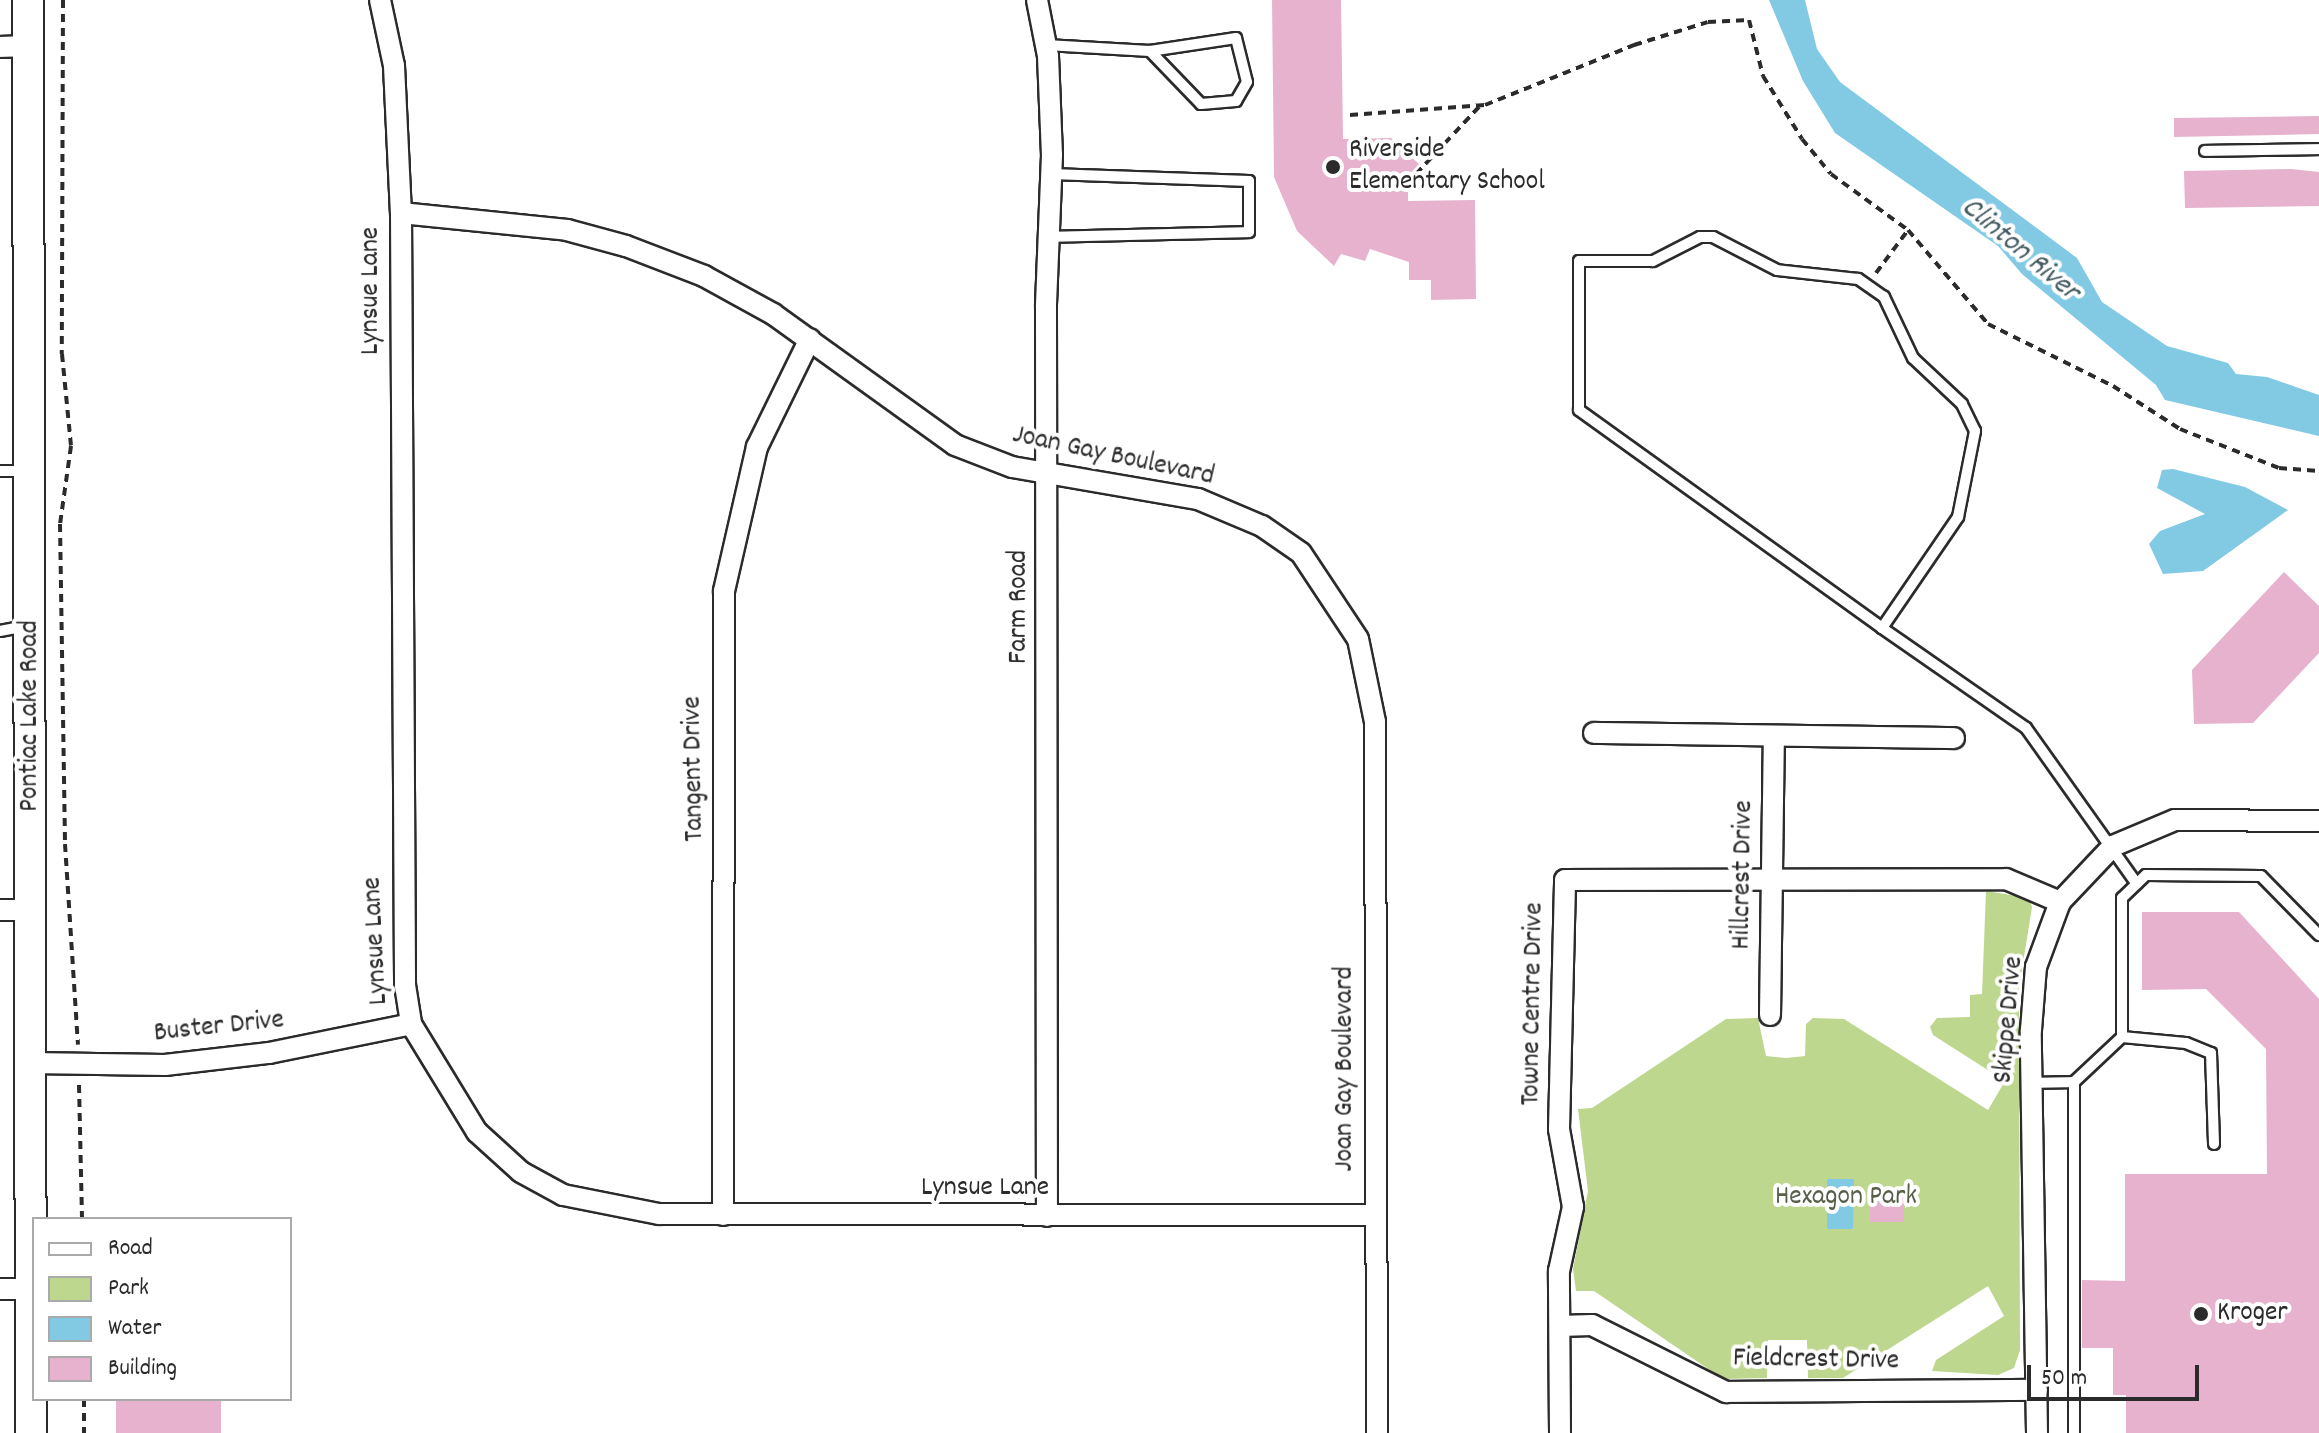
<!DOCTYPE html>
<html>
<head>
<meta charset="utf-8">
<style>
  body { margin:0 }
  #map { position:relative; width:2319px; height:1433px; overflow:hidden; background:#fff; font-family:Dekko,sans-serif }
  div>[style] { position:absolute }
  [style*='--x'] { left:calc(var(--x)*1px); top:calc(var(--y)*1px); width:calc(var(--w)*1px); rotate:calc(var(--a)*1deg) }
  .green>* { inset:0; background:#bed78e }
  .water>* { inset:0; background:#82cae3 }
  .building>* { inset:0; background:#e6b2cd }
  .path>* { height:4px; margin-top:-2px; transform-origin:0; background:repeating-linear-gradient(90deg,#2b2b2b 0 8px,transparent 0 14px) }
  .roads { filter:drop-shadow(2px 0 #2b2b2b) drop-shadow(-2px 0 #2b2b2b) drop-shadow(0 2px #2b2b2b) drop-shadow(0 -2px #2b2b2b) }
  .lane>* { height:10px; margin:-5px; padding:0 5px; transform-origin:5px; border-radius:5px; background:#fff }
  .street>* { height:20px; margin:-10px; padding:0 10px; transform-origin:10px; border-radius:10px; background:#fff }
  .secondary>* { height:30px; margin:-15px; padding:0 15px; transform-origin:15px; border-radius:15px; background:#fff }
  .dots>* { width:22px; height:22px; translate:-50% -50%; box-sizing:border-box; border:4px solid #fff; border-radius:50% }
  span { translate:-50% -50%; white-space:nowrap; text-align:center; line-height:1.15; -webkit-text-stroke:8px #fff; paint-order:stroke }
  .poi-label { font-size:28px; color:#2b2b2b }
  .left { translate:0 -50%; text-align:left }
  .street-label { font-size:28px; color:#2b2b2b }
  .park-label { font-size:28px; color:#575f49 }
  .water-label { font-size:30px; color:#455b62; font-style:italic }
  .legend { position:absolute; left:32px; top:1217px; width:260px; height:184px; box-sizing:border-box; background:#fff; border:2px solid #aaa; margin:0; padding:10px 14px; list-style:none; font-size:24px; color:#2b2b2b }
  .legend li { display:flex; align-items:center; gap:16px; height:40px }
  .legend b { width:40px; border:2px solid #aaa }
  .scale { position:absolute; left:2027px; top:1365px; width:172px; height:36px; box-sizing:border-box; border:4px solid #2b2b2b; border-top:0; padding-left:10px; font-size:24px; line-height:28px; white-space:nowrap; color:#2b2b2b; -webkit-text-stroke:6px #fff; paint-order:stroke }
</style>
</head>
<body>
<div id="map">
  <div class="green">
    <div style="clip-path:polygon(1986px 891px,2029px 898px,2032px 907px,2019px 988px,2020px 1350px,2014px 1368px,1998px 1375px,1932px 1371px,1936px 1360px,2004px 1316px,1988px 1286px,1843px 1378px,1808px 1378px,1807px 1340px,1768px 1340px,1767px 1378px,1723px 1379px,1594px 1291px,1576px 1291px,1573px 1269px,1588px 1191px,1578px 1109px,1592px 1108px,1726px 1019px,1758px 1018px,1766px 1056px,1786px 1058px,1805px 1056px,1806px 1024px,1813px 1018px,1844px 1019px,1988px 1110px,2005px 1081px,1933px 1035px,1930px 1027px,1937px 1018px,1970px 1017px,1970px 995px,1982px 994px)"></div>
  </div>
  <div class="water">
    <div style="clip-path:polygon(1769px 0,1805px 0,1817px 49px,1840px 82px,2077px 258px,2102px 302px,2167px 346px,2228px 363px,2236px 374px,2267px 377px,2319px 395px,2319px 436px,2165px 400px,2156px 385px,2022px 274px,1998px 246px,1835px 133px,1803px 81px)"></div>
    <div style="clip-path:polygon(2173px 469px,2245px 487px,2288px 510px,2203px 571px,2163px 574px,2149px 544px,2160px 531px,2205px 514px,2157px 488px,2162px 470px)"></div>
    <div style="clip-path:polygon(1827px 1179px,1854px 1179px,1853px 1229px,1827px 1229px)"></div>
  </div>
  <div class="building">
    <div style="clip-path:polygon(1272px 0,1341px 0,1343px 139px,1391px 138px,1419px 164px,1408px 176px,1408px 201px,1475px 200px,1476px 299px,1431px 300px,1431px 280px,1409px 280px,1409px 262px,1370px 249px,1365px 261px,1341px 254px,1334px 266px,1297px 231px,1274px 177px)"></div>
    <div style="clip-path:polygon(2319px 116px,2319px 134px,2174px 137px,2174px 118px)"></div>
    <div style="clip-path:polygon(2291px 169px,2319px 172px,2319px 206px,2185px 208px,2184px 171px)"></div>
    <div style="clip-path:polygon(2284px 572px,2319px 606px,2319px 653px,2253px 723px,2194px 724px,2192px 670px)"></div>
    <div style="clip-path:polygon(2142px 912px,2239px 912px,2319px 999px,2319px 1433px,2126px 1433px,2126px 1395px,2113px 1395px,2113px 1348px,2082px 1348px,2082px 1280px,2125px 1281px,2125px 1174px,2267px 1174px,2266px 1049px,2206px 989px,2142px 990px)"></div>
    <div style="clip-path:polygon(1870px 1194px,1904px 1194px,1904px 1222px,1870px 1222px)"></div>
    <div style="clip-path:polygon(116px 1399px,221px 1399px,221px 1433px,116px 1433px)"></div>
  </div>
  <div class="path">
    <div style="--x:63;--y:0;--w:354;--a:90.2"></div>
    <div style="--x:62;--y:354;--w:92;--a:84.4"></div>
    <div style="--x:71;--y:446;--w:79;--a:98"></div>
    <div style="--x:60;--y:524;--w:320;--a:89.1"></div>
    <div style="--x:65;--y:844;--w:201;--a:86.3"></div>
    <div style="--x:1350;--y:115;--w:135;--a:-4.2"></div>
    <div style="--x:1485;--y:105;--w:161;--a:-21.9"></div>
    <div style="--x:1634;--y:45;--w:77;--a:-17.3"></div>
    <div style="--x:1708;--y:22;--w:41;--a:-2.8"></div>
    <div style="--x:1749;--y:20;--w:58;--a:76"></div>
    <div style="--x:1763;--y:76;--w:74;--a:58.2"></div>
    <div style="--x:1802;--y:139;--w:45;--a:50.4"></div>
    <div style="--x:1831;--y:174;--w:95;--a:36"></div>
    <div style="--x:1908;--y:230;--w:123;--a:49.6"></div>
    <div style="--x:1988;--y:324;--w:140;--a:26.4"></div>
    <div style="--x:2113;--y:386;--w:80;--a:32.7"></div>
    <div style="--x:2180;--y:429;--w:106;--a:21.5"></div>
    <div style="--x:2279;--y:468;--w:40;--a:4.3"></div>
    <div style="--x:1416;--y:174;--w:92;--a:-46.8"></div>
    <div style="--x:1876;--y:273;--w:54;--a:-53.3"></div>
    <div style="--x:79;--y:1085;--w:134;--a:88.7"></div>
    <div style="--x:84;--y:1399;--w:34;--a:90"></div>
  </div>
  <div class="roads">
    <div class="lane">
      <div style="--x:1046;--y:45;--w:104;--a:3.3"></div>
      <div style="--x:1150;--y:51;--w:87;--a:-8.6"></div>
      <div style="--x:1236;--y:38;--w:45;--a:76"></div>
      <div style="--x:1247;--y:82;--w:22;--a:120"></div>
      <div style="--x:1236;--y:101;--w:35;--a:175"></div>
      <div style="--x:1201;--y:104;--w:74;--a:-133.9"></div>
      <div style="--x:2205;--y:151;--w:114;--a:-1"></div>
      <div style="--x:1049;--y:237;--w:200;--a:-1.4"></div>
      <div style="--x:1249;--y:232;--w:51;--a:-90"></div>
      <div style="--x:1249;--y:181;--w:198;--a:-178"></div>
      <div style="--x:0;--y:471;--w:24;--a:0"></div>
      <div style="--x:1882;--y:628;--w:135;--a:-55.6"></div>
      <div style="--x:1958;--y:517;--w:88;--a:-78.8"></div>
      <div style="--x:1975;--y:431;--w:30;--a:-116"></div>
      <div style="--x:1962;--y:404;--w:67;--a:-136.8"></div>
      <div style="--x:1913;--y:358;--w:68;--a:-115.4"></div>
      <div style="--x:1884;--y:297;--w:32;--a:-145"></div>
      <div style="--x:1858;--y:279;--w:81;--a:-173.7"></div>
      <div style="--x:1777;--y:270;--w:72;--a:-152.7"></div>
      <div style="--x:1713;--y:237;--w:13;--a:180"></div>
      <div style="--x:1700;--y:237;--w:53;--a:152.9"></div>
      <div style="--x:1653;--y:261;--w:74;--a:180"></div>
      <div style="--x:1579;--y:261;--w:149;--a:90"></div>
      <div style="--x:1579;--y:410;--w:373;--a:35.7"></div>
      <div style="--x:1882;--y:628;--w:175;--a:34.8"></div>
      <div style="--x:2026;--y:728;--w:191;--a:54.6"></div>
      <div style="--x:0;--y:631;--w:25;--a:-11"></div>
      <div style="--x:2122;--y:1037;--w:64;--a:5.4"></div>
      <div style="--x:2186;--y:1043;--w:27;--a:22"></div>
      <div style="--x:2211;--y:1053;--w:91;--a:88.1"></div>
      <div style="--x:2031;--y:1083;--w:43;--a:-1.3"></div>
      <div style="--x:2074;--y:1433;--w:351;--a:-90"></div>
      <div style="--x:2074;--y:1082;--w:66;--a:-43.2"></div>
      <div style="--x:2122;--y:1037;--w:139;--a:-90"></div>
      <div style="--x:2122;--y:898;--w:33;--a:-44"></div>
      <div style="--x:2146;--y:875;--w:115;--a:0.5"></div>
      <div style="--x:2261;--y:876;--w:83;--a:45.5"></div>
    </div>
    <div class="street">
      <div style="--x:380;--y:0;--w:67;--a:78"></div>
      <div style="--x:394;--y:66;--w:147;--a:87.3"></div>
      <div style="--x:401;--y:213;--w:772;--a:89.7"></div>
      <div style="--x:405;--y:985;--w:39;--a:81"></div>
      <div style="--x:411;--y:1024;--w:127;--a:58.6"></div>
      <div style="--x:477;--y:1132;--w:59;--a:42.3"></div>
      <div style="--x:521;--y:1172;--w:48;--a:28.7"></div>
      <div style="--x:563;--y:1195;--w:98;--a:11.2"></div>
      <div style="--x:659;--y:1214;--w:715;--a:0.08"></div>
      <div style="--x:1037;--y:0;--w:57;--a:78.9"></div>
      <div style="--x:1048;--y:56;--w:99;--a:87.7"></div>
      <div style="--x:1052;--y:155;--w:152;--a:92.3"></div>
      <div style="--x:1046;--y:307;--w:909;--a:89.94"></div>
      <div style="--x:0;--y:47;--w:29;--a:-2"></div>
      <div style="--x:401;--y:213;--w:167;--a:5.8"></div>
      <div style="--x:567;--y:230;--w:61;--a:15.2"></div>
      <div style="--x:626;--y:246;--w:84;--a:21"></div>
      <div style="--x:704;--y:276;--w:79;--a:28.8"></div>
      <div style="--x:773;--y:314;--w:224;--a:35.7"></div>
      <div style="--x:955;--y:445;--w:61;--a:21.1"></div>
      <div style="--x:1012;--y:467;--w:189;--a:9.8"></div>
      <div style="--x:1198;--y:499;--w:69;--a:22.9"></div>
      <div style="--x:1262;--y:526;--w:47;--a:34.7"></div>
      <div style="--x:1301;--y:553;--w:103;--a:56.5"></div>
      <div style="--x:1358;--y:639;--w:85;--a:78.4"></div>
      <div style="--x:1375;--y:722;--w:711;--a:89.84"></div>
      <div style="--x:1594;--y:733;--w:360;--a:0.8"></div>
      <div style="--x:0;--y:910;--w:30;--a:0"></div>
      <div style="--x:1770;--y:1015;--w:279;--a:-89.2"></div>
      <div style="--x:30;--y:1063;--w:135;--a:0.8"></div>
      <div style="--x:165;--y:1065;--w:105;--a:-6.6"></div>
      <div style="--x:269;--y:1053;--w:145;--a:-11.5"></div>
      <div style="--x:723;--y:1215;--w:624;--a:-89.91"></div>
      <div style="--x:724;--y:591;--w:148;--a:-77.1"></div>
      <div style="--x:757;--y:447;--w:120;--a:-63.9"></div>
      <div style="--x:0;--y:1289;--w:31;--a:0"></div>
      <div style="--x:1560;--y:1326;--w:32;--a:-2"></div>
      <div style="--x:1592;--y:1325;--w:150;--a:26.6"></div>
      <div style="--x:1726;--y:1392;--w:311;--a:-0.4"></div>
      <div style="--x:1560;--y:1433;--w:162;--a:-90.4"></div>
      <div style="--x:1559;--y:1271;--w:66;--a:-77.7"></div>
      <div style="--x:1573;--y:1207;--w:79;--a:-100.2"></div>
      <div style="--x:1559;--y:1129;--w:249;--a:-88.6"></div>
      <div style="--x:1565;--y:880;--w:441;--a:-0.1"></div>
      <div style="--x:2006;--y:879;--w:59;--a:23.1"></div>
      <div style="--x:2037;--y:1433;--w:403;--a:-90.9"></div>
      <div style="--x:2031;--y:1030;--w:63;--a:-85.5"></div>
      <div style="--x:2036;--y:967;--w:69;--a:-69.7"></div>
      <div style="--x:2060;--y:902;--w:77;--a:-46.6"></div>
      <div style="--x:2113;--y:846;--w:67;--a:-22.8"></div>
      <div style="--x:2175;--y:820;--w:144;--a:0.4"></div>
    </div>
    <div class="secondary">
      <div style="--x:28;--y:0;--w:1433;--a:89.88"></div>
    </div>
  </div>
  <div class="dots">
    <div style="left:1333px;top:167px;background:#2b2b2b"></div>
    <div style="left:2201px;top:1314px;background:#2b2b2b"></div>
  </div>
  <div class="poi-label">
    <span class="left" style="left:1349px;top:167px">Riverside<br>Elementary School</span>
    <span class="left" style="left:2217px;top:1314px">Kroger</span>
  </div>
  <div class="street-label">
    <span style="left:372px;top:291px;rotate:-90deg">Lynsue Lane</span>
    <span style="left:1113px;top:457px;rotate:12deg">Joan Gay Boulevard</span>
    <span style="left:1020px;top:607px;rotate:-90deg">Farm Road</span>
    <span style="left:31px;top:716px;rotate:-90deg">Pontiac Lake Road</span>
    <span style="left:695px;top:769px;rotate:-91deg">Tangent Drive</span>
    <span style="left:1744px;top:875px;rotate:-89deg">Hillcrest Drive</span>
    <span style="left:377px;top:941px;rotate:-93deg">Lynsue Lane</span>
    <span style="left:1534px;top:1004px;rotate:-89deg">Towne Centre Drive</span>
    <span style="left:2010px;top:1020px;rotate:-85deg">Skippe Drive</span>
    <span style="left:219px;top:1028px;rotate:-6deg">Buster Drive</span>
    <span style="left:1346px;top:1069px;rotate:-90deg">Joan Gay Boulevard</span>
    <span style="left:985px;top:1189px">Lynsue Lane</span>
    <span style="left:1816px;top:1361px;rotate:1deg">Fieldcrest Drive</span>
  </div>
  <div class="park-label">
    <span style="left:1846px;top:1198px">Hexagon Park</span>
  </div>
  <div class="water-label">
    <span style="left:2019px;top:251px;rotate:40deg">Clinton River</span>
  </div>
  <ul class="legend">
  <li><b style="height:10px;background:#fff"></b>Road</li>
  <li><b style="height:22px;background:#bed78e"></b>Park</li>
  <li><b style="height:22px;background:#82cae3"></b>Water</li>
  <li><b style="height:22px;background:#e6b2cd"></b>Building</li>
  </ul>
  <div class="scale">50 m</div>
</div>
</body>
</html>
